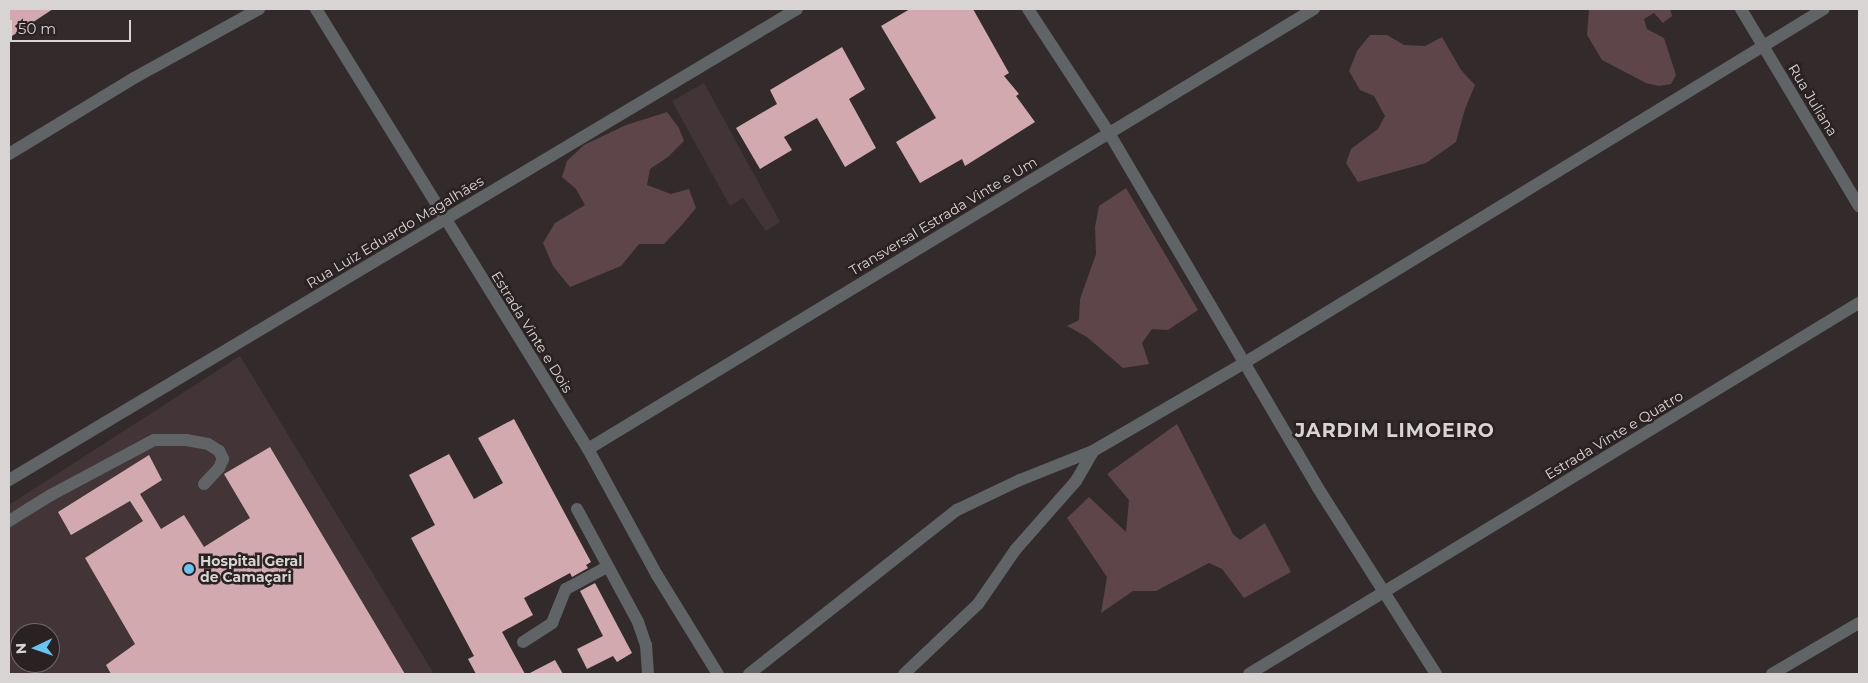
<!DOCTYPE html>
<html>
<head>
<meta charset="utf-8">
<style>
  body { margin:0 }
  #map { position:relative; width:1868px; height:683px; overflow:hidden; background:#332a2c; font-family:Montserrat,sans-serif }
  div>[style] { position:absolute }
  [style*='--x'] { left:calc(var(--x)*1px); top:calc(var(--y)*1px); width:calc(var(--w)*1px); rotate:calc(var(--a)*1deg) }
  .built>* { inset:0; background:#433537 }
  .green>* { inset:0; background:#5d4549 }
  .building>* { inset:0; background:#d2a9af }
  .minor>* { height:12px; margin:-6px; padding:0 6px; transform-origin:6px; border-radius:6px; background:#606466 }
  .dots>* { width:14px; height:14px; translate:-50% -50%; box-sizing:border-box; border:2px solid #292122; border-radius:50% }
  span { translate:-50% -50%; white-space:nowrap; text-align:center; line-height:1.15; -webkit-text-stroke:5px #292122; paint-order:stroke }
  .street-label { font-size:14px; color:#d9d4d4 }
  .poi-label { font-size:14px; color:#d9d4d4; font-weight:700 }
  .left { translate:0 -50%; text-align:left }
  .district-label { font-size:19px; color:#d9d4d4; font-weight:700; letter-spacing:1px }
  .frame { position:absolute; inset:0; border:10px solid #d9d4d4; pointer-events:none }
  .north { position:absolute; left:10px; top:623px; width:50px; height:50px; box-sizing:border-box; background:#292122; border:1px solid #6f6969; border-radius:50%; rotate:267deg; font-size:14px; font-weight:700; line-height:20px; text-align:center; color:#d9d4d4 }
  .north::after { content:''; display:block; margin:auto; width:18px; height:22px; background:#69c4f1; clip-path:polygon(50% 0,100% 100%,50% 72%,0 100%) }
  .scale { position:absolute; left:10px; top:20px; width:121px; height:22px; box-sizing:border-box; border:2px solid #d9d4d4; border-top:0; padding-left:6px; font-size:15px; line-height:18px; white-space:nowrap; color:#d9d4d4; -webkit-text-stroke:4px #292122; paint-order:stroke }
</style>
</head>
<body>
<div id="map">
  <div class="built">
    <div style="clip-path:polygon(704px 83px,780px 222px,766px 231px,743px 198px,730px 206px,672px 101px)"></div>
    <div style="clip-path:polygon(evenodd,240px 356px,434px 674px,9px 674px,9px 505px,240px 356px,20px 633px,50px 633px,50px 663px,20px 663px,20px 633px)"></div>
  </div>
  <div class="green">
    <div style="clip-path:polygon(1589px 9px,1670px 9px,1672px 16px,1663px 23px,1654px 13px,1644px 19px,1647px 29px,1664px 38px,1676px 75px,1671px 84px,1659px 86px,1646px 83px,1602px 60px,1587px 35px)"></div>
    <div style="clip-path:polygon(1370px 35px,1387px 35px,1404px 45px,1425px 46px,1442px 37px,1461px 70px,1475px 85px,1465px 109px,1456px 142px,1426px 163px,1358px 182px,1346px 163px,1351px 149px,1378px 129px,1385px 116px,1374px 96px,1360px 90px,1349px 71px,1357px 51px)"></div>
    <div style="clip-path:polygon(667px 112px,679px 128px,684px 141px,668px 157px,650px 169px,647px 185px,671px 194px,689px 189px,696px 208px,681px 226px,664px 244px,639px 244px,621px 266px,570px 287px,553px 266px,543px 243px,555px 223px,585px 205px,576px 189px,562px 177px,567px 161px,584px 145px,626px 125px)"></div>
    <div style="clip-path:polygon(1126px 188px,1198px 310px,1168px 330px,1152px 329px,1142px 343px,1149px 364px,1123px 368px,1087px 337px,1067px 326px,1079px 320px,1080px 299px,1096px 254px,1095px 227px,1099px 206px)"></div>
    <div style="clip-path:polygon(1177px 424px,1233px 534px,1240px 540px,1265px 523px,1291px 572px,1244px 598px,1222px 569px,1209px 563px,1156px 591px,1133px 591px,1101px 613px,1107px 577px,1067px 518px,1089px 497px,1126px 532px,1129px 500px,1107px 474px)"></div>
  </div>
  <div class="building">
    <div style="clip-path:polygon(9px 9px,53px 9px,9px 38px)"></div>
    <div style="clip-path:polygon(910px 9px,973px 9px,1009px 73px,1004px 76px,1019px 94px,1016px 96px,1035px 122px,965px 166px,962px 159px,920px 183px,896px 142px,936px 118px,881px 26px)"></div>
    <div style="clip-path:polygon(842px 47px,865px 89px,849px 99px,876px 148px,845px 167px,817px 118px,784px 137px,792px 150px,760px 169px,736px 128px,777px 104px,770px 90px)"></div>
    <div style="clip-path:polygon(514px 419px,591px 562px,586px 565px,588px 568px,572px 577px,570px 573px,524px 598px,533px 615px,502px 632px,525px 674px,476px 674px,468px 659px,474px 656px,411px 538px,435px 525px,409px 475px,449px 454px,474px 499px,503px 483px,478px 438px)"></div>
    <div style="clip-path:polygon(270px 447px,405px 674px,111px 674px,106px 665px,135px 644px,85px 558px,143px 521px,130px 501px,71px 535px,58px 512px,149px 455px,162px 480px,140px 494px,161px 529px,184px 515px,204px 547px,250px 518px,224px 474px)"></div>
    <div style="clip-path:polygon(595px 583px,632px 653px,617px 662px,613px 656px,587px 669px,577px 649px,603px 636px,580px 591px)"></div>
    <div style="clip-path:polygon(555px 660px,563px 674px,528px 674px)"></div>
  </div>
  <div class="minor">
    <div style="--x:316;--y:9;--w:517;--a:58.28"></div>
    <div style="--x:588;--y:449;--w:144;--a:61.3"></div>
    <div style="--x:657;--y:575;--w:116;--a:58.4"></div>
    <div style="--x:1028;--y:9;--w:148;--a:56.8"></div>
    <div style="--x:1109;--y:133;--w:412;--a:59.5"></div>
    <div style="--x:1318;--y:488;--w:220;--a:57.6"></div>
    <div style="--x:1741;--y:9;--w:230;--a:59.1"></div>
    <div style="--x:9;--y:154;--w:146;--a:-31.3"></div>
    <div style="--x:134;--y:78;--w:143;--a:-28.9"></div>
    <div style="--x:588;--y:449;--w:849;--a:-31.22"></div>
    <div style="--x:9;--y:480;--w:918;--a:-30.87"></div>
    <div style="--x:577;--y:509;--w:128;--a:61.6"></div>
    <div style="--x:638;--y:622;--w:24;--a:71"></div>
    <div style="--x:646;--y:645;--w:29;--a:86"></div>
    <div style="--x:9;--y:521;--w:49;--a:-31.8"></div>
    <div style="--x:51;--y:495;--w:117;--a:-28.1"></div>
    <div style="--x:154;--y:440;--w:32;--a:0"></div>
    <div style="--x:186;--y:440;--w:22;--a:10"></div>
    <div style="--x:208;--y:444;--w:13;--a:32"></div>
    <div style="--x:219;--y:451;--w:9;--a:63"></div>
    <div style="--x:223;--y:459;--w:10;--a:114"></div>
    <div style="--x:219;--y:468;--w:22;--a:133"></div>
    <div style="--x:523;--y:642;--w:35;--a:-33"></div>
    <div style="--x:552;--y:623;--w:37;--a:-68"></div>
    <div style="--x:566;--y:589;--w:47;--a:-28.2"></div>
    <div style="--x:749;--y:674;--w:265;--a:-38.3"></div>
    <div style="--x:957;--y:510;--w:70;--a:-25.5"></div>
    <div style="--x:1020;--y:480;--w:79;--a:-21.7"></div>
    <div style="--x:1093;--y:451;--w:175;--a:-30.2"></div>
    <div style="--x:1244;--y:363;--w:679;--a:-31.4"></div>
    <div style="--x:904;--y:674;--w:102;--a:-43.4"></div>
    <div style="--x:978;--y:604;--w:67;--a:-55.4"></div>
    <div style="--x:1016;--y:549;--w:91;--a:-48.6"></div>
    <div style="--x:1076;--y:481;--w:34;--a:-60"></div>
    <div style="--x:1249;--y:674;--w:714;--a:-31.31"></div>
    <div style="--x:1772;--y:674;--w:101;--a:-30.4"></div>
  </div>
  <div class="dots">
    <div style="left:189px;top:569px;background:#69c4f1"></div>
  </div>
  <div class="street-label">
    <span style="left:1813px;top:100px;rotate:59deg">Rua Juliana</span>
    <span style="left:943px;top:216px;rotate:-31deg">Transversal Estrada Vinte e Um</span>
    <span style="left:395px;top:232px;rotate:-31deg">Rua Luiz Eduardo Magalhães</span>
    <span style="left:532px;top:332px;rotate:58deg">Estrada Vinte e Dois</span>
    <span style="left:1614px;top:435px;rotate:-31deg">Estrada Vinte e Quatro</span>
  </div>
  <div class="poi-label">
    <span class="left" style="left:200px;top:569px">Hospital Geral<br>de Camaçari</span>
  </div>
  <div class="district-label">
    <span style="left:1395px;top:431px">JARDIM LIMOEIRO</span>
  </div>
  <div class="frame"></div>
  <div class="north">N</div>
  <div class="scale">50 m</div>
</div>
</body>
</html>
